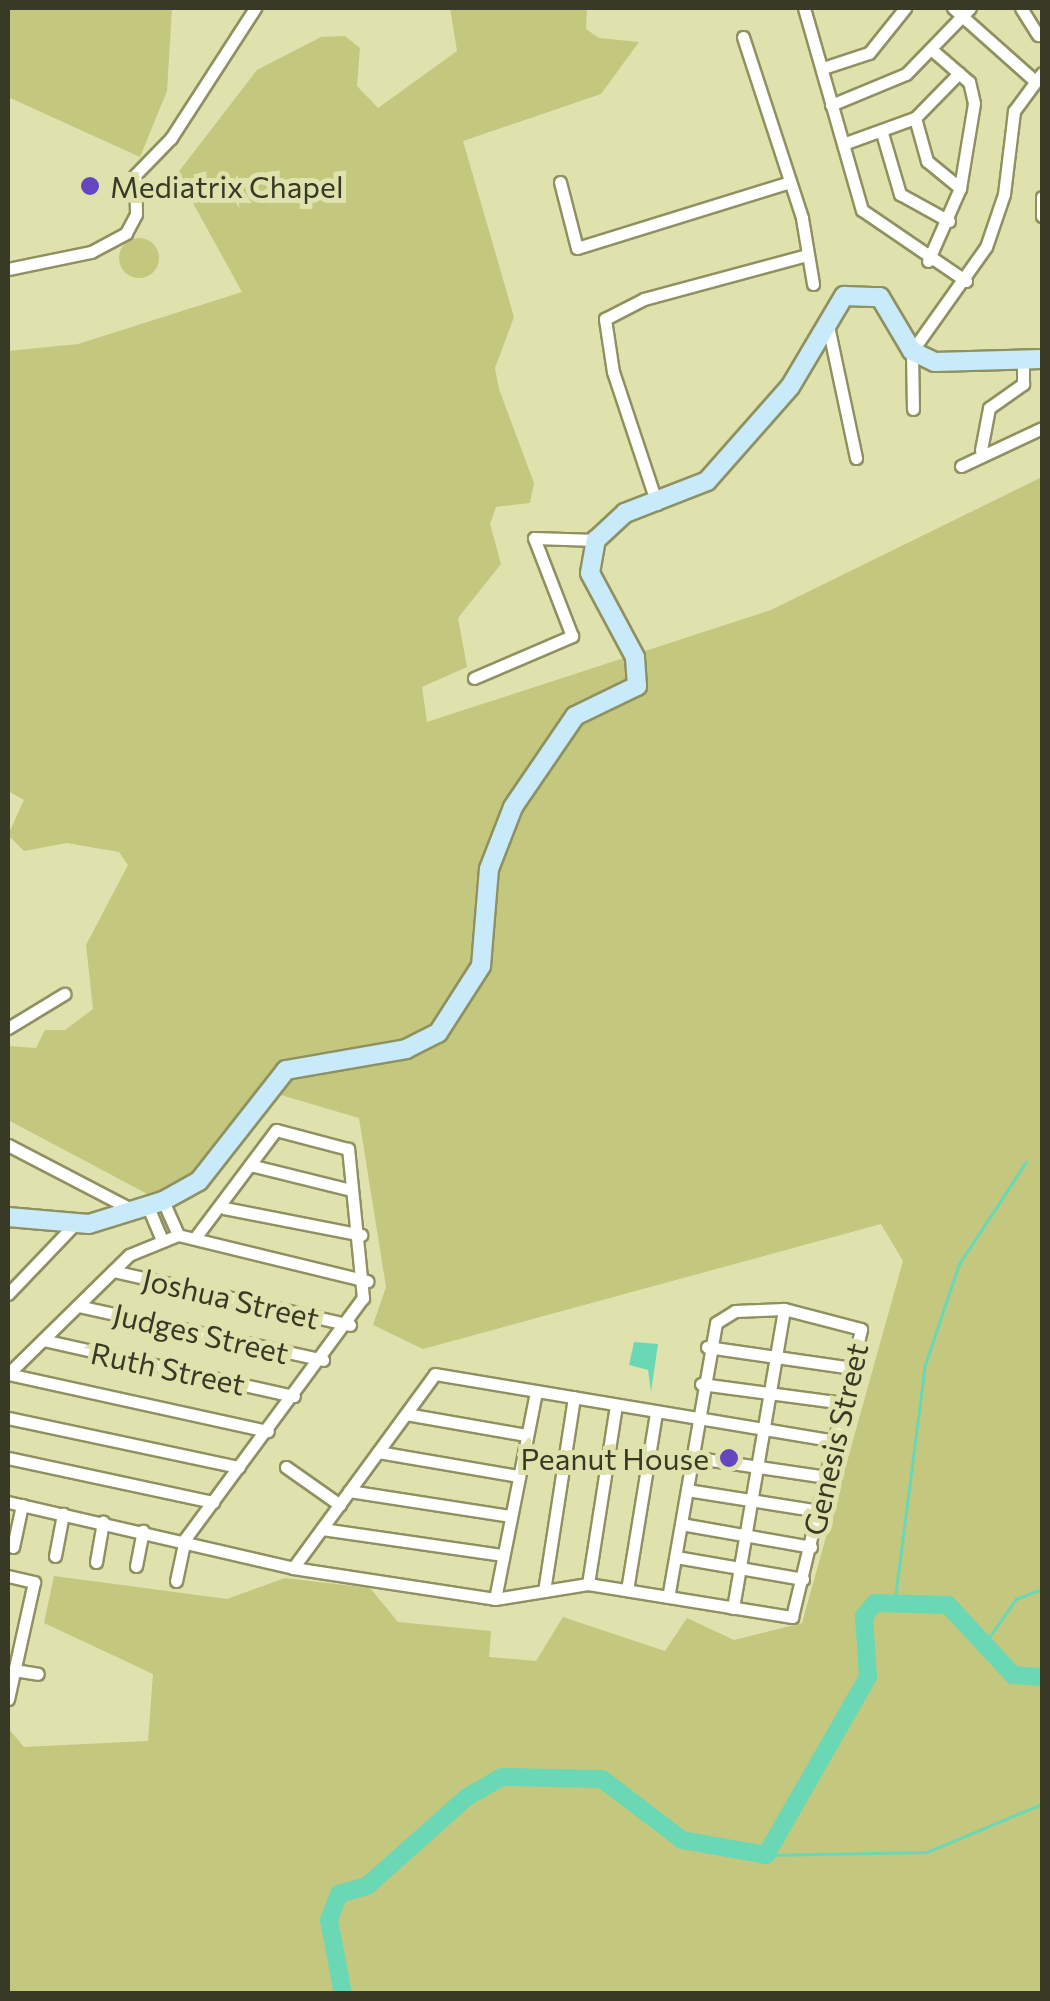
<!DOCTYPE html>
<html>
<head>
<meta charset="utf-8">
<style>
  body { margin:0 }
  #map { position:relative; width:1050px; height:2001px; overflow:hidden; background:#dfe2ad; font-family:Commissioner,sans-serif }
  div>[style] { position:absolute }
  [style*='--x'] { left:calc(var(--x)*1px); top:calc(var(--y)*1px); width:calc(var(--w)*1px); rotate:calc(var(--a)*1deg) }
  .green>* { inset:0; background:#c4c77e }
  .round { border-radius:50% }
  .water>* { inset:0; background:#6bd8b5 }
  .stream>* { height:2.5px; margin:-1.25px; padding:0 1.25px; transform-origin:1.25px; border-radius:1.25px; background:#6bd8b5 }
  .river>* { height:18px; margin:-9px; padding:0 9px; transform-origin:9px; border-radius:9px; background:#6bd8b5 }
  .roads { filter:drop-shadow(2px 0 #8f9160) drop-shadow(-2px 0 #8f9160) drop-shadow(0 2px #8f9160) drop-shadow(0 -2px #8f9160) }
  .street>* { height:11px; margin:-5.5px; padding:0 5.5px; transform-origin:5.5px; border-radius:5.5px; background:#fff }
  .secondary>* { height:18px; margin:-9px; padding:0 9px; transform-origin:9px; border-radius:9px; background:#c9ebf9 }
  .dots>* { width:28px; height:28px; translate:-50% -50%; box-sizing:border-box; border:5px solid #dfe2ad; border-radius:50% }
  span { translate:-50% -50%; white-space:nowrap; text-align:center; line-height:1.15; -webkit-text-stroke:10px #dfe2ad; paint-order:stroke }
  .poi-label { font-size:30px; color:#393a25 }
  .left { translate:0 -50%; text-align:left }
  .right { translate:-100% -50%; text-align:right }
  .street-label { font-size:30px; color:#393a25 }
  .frame { position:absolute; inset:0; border:10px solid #393a25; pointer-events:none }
</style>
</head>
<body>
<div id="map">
  <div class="green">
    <div style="clip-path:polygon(8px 8px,172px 8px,167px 91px,140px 157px,8px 97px)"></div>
    <div style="clip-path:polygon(450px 8px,587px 8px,586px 29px,599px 38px,639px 42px,601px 94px,463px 141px,514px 317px,495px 368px,499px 389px,534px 483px,530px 503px,496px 507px,490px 524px,501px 564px,458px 618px,467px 667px,422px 687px,427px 722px,771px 610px,1042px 477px,1042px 1993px,8px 1993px,8px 1728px,24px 1747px,148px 1741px,153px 1674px,44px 1623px,54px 1576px,227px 1599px,285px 1578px,370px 1588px,398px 1622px,491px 1631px,489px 1657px,536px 1661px,563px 1617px,665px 1651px,687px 1618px,734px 1640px,802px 1623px,903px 1261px,881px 1224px,423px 1349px,373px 1325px,386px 1287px,359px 1118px,274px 1093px,190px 1182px,155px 1198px,8px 1120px,8px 1046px,36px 1048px,45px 1030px,65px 1030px,93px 1009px,86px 945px,128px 865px,119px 852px,67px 843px,24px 851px,8px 835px,24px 800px,8px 791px,8px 351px,78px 344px,242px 292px,177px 174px,257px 70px,321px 37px,345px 36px,360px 48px,357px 86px,378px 108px,457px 51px)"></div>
    <div class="round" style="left:119px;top:238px;width:40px;height:40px"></div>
  </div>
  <div class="water">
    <div style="clip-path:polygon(634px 1342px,658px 1344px,651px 1392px,648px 1370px,629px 1365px)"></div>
  </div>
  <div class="stream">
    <div style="--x:895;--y:1598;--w:235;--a:-82.7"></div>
    <div style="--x:925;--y:1365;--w:107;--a:-71.4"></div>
    <div style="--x:959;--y:1264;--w:122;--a:-56.7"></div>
    <div style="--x:985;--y:1643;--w:54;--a:-54.8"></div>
    <div style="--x:1016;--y:1599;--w:28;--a:-21"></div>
    <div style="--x:766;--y:1855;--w:161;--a:-1.1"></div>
    <div style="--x:927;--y:1852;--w:125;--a:-22.7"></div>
  </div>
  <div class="river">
    <div style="--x:343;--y:1994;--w:75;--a:-100.7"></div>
    <div style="--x:329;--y:1920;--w:28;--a:-69"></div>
    <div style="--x:339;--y:1894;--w:29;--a:-16"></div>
    <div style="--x:367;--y:1886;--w:134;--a:-41.7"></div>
    <div style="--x:467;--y:1797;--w:40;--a:-29.7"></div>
    <div style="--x:502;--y:1777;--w:100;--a:1.1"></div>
    <div style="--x:602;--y:1779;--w:101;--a:37.3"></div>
    <div style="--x:682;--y:1840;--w:85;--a:10.1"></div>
    <div style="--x:766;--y:1855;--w:205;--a:-60.2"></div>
    <div style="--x:868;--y:1677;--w:61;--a:-93.8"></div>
    <div style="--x:864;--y:1616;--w:17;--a:-50"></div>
    <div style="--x:875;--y:1603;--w:73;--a:1.6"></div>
    <div style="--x:948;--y:1605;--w:96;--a:47.1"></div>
    <div style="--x:1013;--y:1675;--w:29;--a:4"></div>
  </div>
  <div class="roads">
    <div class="street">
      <div style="--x:804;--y:8;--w:210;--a:74"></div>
      <div style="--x:862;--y:210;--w:126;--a:34.3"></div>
      <div style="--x:953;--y:8;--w:110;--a:41.7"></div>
      <div style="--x:1021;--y:8;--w:32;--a:58"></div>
      <div style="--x:743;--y:37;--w:190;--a:71.9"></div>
      <div style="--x:802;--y:218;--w:67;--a:80.5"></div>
      <div style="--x:823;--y:68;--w:48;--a:-18.1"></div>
      <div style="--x:869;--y:53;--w:58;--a:-51.3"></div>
      <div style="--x:831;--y:105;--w:81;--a:-22.5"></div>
      <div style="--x:906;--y:74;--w:92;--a:-45.9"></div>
      <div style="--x:915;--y:118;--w:45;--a:74.4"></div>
      <div style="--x:927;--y:161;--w:43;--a:39.3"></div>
      <div style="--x:882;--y:133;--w:64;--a:73.6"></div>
      <div style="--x:900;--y:194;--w:56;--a:28.9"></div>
      <div style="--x:843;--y:144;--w:77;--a:-19.9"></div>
      <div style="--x:915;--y:118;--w:63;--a:-45.6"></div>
      <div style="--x:560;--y:182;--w:68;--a:75.6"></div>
      <div style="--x:577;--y:248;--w:223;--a:-17.2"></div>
      <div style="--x:1042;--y:197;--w:19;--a:90"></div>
      <div style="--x:928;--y:261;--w:80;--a:-66.3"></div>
      <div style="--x:960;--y:188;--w:86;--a:-80.6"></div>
      <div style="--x:974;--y:103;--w:22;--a:-103"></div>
      <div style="--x:969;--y:82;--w:49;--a:-139.1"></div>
      <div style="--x:8;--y:269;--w:85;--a:-11.6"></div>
      <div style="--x:91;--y:252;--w:40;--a:-28"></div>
      <div style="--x:126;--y:233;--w:21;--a:-62"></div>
      <div style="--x:136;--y:214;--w:39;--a:-91"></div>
      <div style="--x:135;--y:175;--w:52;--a:-45.8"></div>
      <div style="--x:171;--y:138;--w:155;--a:-57.1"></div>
      <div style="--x:828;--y:326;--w:135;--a:78"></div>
      <div style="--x:913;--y:409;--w:58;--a:-91"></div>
      <div style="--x:912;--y:351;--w:128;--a:-54.6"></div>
      <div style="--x:986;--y:247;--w:56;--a:-71.2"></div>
      <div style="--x:1004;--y:194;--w:84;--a:-83.1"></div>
      <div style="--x:1014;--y:111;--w:47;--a:-53.6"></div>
      <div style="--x:981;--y:450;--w:43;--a:-79.2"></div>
      <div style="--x:989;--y:408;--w:42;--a:-35.2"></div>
      <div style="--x:1023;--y:384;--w:24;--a:-90"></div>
      <div style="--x:961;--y:466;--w:89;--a:-25.1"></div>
      <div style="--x:657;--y:504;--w:139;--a:-108.4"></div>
      <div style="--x:613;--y:372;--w:54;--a:-98.6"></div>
      <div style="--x:605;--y:319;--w:44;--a:-27.1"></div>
      <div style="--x:644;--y:299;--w:169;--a:-15.1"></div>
      <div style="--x:474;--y:678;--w:107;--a:-23.2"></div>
      <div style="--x:572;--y:636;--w:105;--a:-111.2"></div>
      <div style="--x:534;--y:538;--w:62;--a:1.8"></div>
      <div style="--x:8;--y:1028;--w:66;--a:-31.3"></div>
      <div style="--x:8;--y:1145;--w:141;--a:27.5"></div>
      <div style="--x:250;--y:1165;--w:104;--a:13.9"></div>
      <div style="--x:163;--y:1201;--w:37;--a:66"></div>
      <div style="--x:148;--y:1207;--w:36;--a:67"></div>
      <div style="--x:224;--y:1208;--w:140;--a:11.1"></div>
      <div style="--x:113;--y:1271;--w:243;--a:12.8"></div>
      <div style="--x:8;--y:1294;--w:95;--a:-46.3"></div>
      <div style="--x:78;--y:1306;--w:251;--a:12.4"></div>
      <div style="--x:43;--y:1340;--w:257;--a:12.6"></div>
      <div style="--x:707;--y:1347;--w:147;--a:8.2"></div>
      <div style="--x:8;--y:1374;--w:170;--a:-44.5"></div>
      <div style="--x:129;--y:1255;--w:53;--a:-22.2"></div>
      <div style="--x:178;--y:1235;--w:195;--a:13.7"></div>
      <div style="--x:8;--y:1374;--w:266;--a:12.4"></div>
      <div style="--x:701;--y:1384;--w:143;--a:7.6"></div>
      <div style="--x:406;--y:1414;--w:122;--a:9.9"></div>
      <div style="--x:8;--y:1418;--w:236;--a:12"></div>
      <div style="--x:378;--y:1452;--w:143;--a:9.7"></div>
      <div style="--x:691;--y:1457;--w:137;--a:8.4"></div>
      <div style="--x:8;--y:1458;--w:210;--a:12.1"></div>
      <div style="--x:286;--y:1467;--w:66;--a:35.1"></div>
      <div style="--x:687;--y:1490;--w:134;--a:9"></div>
      <div style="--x:349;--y:1491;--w:164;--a:8.8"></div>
      <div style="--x:8;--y:1502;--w:293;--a:13"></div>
      <div style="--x:293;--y:1568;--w:204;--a:8.7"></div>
      <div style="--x:495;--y:1599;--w:94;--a:-9.2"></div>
      <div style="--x:588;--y:1584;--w:207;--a:9.2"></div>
      <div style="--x:792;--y:1617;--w:296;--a:-76.5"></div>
      <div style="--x:861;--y:1329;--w:80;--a:-165.4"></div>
      <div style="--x:784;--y:1309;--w:49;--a:177.7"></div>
      <div style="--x:735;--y:1311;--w:22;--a:148"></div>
      <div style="--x:716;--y:1323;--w:278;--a:99.9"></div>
      <div style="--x:681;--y:1524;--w:132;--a:10"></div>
      <div style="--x:322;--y:1529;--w:183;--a:8.2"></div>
      <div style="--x:13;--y:1547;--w:43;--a:-77.9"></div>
      <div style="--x:55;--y:1556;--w:43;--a:-79.2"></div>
      <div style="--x:676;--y:1557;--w:129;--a:9.8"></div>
      <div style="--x:96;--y:1562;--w:41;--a:-80.1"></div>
      <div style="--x:136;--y:1566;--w:36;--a:-79"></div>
      <div style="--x:293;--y:1568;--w:240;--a:-53.8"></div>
      <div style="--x:435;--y:1374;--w:406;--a:9.5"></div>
      <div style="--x:8;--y:1576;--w:27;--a:13"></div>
      <div style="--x:34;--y:1582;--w:120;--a:102.5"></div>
      <div style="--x:176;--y:1581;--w:43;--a:-77.9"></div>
      <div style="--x:185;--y:1539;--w:300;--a:-53.6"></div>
      <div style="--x:363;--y:1298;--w:150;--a:-95.7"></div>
      <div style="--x:348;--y:1149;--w:74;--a:-165.2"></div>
      <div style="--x:276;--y:1130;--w:135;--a:126.9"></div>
      <div style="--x:588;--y:1584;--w:181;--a:-81.1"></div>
      <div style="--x:627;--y:1590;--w:180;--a:-80.7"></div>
      <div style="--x:544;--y:1591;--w:196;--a:-81.2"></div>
      <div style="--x:495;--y:1599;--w:212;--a:-78.8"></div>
      <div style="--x:733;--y:1608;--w:303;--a:-80.3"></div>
      <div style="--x:14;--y:1670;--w:24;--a:9"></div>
    </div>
    <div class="secondary">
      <div style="--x:8;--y:1217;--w:81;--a:4.9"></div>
      <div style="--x:89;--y:1224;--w:77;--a:-17.3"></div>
      <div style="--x:163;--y:1201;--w:41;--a:-29.1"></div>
      <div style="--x:199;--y:1181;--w:141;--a:-51.9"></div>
      <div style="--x:286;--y:1070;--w:122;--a:-9.9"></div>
      <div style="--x:406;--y:1049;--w:36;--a:-27"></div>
      <div style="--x:438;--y:1033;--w:80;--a:-57.3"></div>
      <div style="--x:481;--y:966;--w:97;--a:-85.3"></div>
      <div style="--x:489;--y:869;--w:66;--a:-68.8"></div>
      <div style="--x:513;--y:807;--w:110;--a:-55.7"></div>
      <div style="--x:575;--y:716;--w:69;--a:-25.8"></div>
      <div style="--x:637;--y:686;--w:29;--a:-94"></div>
      <div style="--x:635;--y:657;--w:95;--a:-118.2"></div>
      <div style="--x:590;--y:573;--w:34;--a:-80"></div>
      <div style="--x:596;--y:540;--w:40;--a:-43"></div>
      <div style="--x:625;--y:513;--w:88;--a:-21.3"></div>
      <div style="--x:707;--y:481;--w:125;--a:-48.6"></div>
      <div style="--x:790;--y:387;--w:106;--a:-59.3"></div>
      <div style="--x:844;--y:296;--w:36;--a:2"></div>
      <div style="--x:880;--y:297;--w:63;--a:59.3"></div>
      <div style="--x:912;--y:351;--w:25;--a:26"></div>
      <div style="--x:935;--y:362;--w:107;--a:-1.6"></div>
    </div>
  </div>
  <div class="dots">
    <div style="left:90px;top:186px;background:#6546be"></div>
    <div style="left:729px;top:1458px;background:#6546be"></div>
  </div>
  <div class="poi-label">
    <span class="left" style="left:110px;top:186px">Mediatrix Chapel</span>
    <span class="right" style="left:709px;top:1458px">Peanut House</span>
  </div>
  <div class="street-label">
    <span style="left:231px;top:1298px;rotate:13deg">Joshua Street</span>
    <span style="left:201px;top:1333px;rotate:13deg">Judges Street</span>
    <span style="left:168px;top:1368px;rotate:12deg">Ruth Street</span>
    <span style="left:835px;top:1439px;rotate:-77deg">Genesis Street</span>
  </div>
  <div class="frame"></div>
</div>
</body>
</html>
